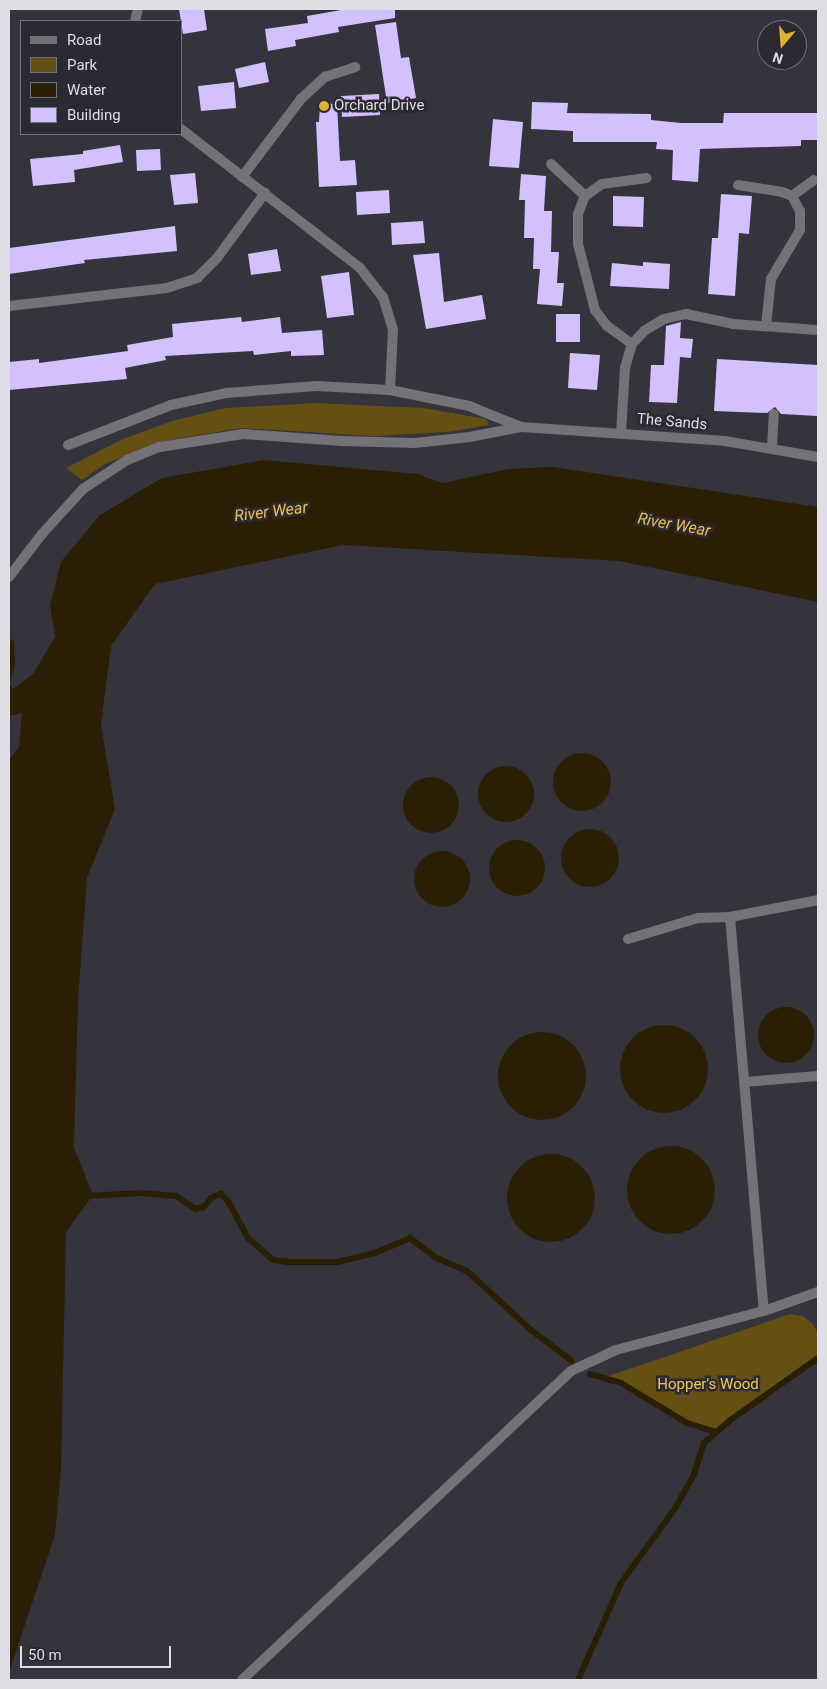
<!DOCTYPE html>
<html>
<head>
<meta charset="utf-8">
<style>
  body { margin:0 }
  #map { position:relative; width:827px; height:1689px; overflow:hidden; background:#35333c; font-family:Roboto,sans-serif }
  div>[style] { position:absolute }
  [style*='--x'] { left:calc(var(--x)*1px); top:calc(var(--y)*1px); width:calc(var(--w)*1px); rotate:calc(var(--a)*1deg) }
  .green>* { inset:0; background:#655014 }
  .water>* { inset:0; background:#2a1f05 }
  .round { border-radius:50% }
  .stream>* { height:6px; margin:-3px; padding:0 3px; transform-origin:3px; border-radius:3px; background:#2a1f05 }
  .building>* { inset:0; background:#d3c0fe }
  .lane>* { height:10px; margin:-5px; padding:0 5px; transform-origin:5px; border-radius:5px; background:#737277 }
  .street>* { height:10px; margin:-5px; padding:0 5px; transform-origin:5px; border-radius:5px; background:#737277 }
  .dots>* { width:14px; height:14px; translate:-50% -50%; box-sizing:border-box; border:2px solid #2b2932; border-radius:50% }
  span { translate:-50% -50%; white-space:nowrap; text-align:center; line-height:1.15; -webkit-text-stroke:5px #2b2932; paint-order:stroke }
  .poi-label { font-size:15px; color:#dfdee4 }
  .left { translate:0 -50%; text-align:left }
  .street-label { font-size:15px; color:#dfdee4 }
  .park-label { font-size:15px; color:#f6c956 }
  .water-label { font-size:16px; color:#edc04c; font-style:italic }
  .frame { position:absolute; inset:0; border:10px solid #dfdee4; pointer-events:none }
  .legend { position:absolute; left:20px; top:20px; width:162px; height:115px; box-sizing:border-box; background:#2b2932; border:1px solid #737179; margin:0; padding:6px 9px; list-style:none; font-size:15px; color:#dfdee4 }
  .legend li { display:flex; align-items:center; gap:10px; height:25px }
  .legend b { width:25px; border:1px solid #737179 }
  .north { position:absolute; left:757px; top:20px; width:50px; height:50px; box-sizing:border-box; background:#2b2932; border:1px solid #737179; border-radius:50%; rotate:198deg; font-size:14px; font-weight:700; line-height:20px; text-align:center; color:#dfdee4 }
  .north::after { content:''; display:block; margin:auto; width:18px; height:22px; background:#deb133; clip-path:polygon(50% 0,100% 100%,50% 72%,0 100%) }
  .scale { position:absolute; left:20px; top:1646px; width:151px; height:22px; box-sizing:border-box; border:2px solid #dfdee4; border-top:0; padding-left:6px; font-size:15px; line-height:18px; white-space:nowrap; color:#dfdee4; -webkit-text-stroke:4px #2b2932; paint-order:stroke }
</style>
</head>
<body>
<div id="map">
  <div class="green">
    <div style="clip-path:polygon(315px 403px,423px 408px,486px 419px,489px 425px,447px 432px,374px 436px,241px 428px,164px 441px,105px 464px,82px 480px,66px 468px,123px 439px,172px 421px,226px 408px)"></div>
    <div style="clip-path:polygon(790px 1314px,803px 1316px,813px 1324px,818px 1333px,818px 1358px,716px 1432px,687px 1423px,621px 1383px,606px 1377px)"></div>
  </div>
  <div class="water">
    <div style="clip-path:polygon(264px 460px,417px 474px,443px 483px,508px 469px,553px 467px,818px 507px,818px 602px,619px 561px,343px 545px,155px 584px,111px 646px,101px 724px,115px 809px,87px 878px,78px 999px,74px 1148px,93px 1195px,66px 1232px,61px 1470px,55px 1535px,9px 1672px,9px 760px,19px 747px,22px 713px,9px 716px,9px 639px,14px 641px,15px 664px,10px 684px,13px 689px,33px 674px,55px 637px,50px 605px,61px 562px,100px 515px,162px 478px)"></div>
    <div class="round" style="left:553px;top:753px;width:58px;height:58px"></div>
    <div class="round" style="left:478px;top:766px;width:56px;height:56px"></div>
    <div class="round" style="left:403px;top:777px;width:56px;height:56px"></div>
    <div class="round" style="left:561px;top:829px;width:58px;height:58px"></div>
    <div class="round" style="left:489px;top:840px;width:56px;height:56px"></div>
    <div class="round" style="left:414px;top:851px;width:56px;height:56px"></div>
    <div class="round" style="left:758px;top:1007px;width:56px;height:56px"></div>
    <div class="round" style="left:620px;top:1025px;width:88px;height:88px"></div>
    <div class="round" style="left:498px;top:1032px;width:88px;height:88px"></div>
    <div class="round" style="left:627px;top:1146px;width:88px;height:88px"></div>
    <div class="round" style="left:507px;top:1154px;width:88px;height:88px"></div>
  </div>
  <div class="stream">
    <div style="--x:86;--y:1196;--w:56;--a:-3.1"></div>
    <div style="--x:142;--y:1193;--w:34;--a:5"></div>
    <div style="--x:176;--y:1196;--w:23;--a:34"></div>
    <div style="--x:195;--y:1209;--w:9;--a:-13"></div>
    <div style="--x:204;--y:1207;--w:11;--a:-52"></div>
    <div style="--x:211;--y:1198;--w:11;--a:-22"></div>
    <div style="--x:221;--y:1194;--w:10;--a:45"></div>
    <div style="--x:228;--y:1201;--w:42;--a:61.6"></div>
    <div style="--x:248;--y:1238;--w:33;--a:41"></div>
    <div style="--x:273;--y:1260;--w:15;--a:8"></div>
    <div style="--x:288;--y:1262;--w:50;--a:0"></div>
    <div style="--x:338;--y:1262;--w:38;--a:-14"></div>
    <div style="--x:375;--y:1253;--w:38;--a:-23"></div>
    <div style="--x:410;--y:1238;--w:31;--a:37"></div>
    <div style="--x:435;--y:1257;--w:35;--a:24"></div>
    <div style="--x:467;--y:1271;--w:87;--a:42.7"></div>
    <div style="--x:531;--y:1330;--w:51;--a:37.1"></div>
    <div style="--x:590;--y:1374;--w:32;--a:16"></div>
    <div style="--x:621;--y:1383;--w:77;--a:31.2"></div>
    <div style="--x:687;--y:1423;--w:30;--a:17"></div>
    <div style="--x:578;--y:1680;--w:106;--a:-66.1"></div>
    <div style="--x:621;--y:1583;--w:94;--a:-54.1"></div>
    <div style="--x:676;--y:1507;--w:38;--a:-61"></div>
    <div style="--x:694;--y:1474;--w:33;--a:-72"></div>
    <div style="--x:704;--y:1443;--w:33;--a:-41"></div>
    <div style="--x:729;--y:1421;--w:109;--a:-35.3"></div>
  </div>
  <div class="building">
    <div style="clip-path:polygon(179px 9px,204px 9px,207px 30px,183px 34px)"></div>
    <div style="clip-path:polygon(347px 9px,395px 9px,395px 18px,338px 27px,339px 32px,295px 40px,296px 46px,268px 51px,265px 29px,308px 23px,307px 16px)"></div>
    <div style="clip-path:polygon(396px 22px,401px 58px,409px 57px,416px 98px,387px 103px,375px 25px)"></div>
    <div style="clip-path:polygon(265px 62px,269px 82px,239px 88px,235px 69px)"></div>
    <div style="clip-path:polygon(234px 82px,236px 108px,201px 111px,198px 86px)"></div>
    <div style="clip-path:polygon(379px 94px,380px 115px,342px 117px,341px 96px)"></div>
    <div style="clip-path:polygon(532px 102px,568px 103px,567px 113px,651px 114px,651px 120px,681px 123px,723px 123px,724px 113px,818px 113px,818px 140px,801px 140px,801px 146px,700px 149px,698px 182px,672px 180px,673px 150px,656px 149px,657px 142px,573px 142px,573px 131px,531px 129px)"></div>
    <div style="clip-path:polygon(320px 103px,337px 104px,340px 161px,355px 160px,357px 185px,319px 187px,316px 122px,319px 122px)"></div>
    <div style="clip-path:polygon(493px 119px,523px 122px,519px 168px,489px 166px)"></div>
    <div style="clip-path:polygon(120px 145px,123px 162px,74px 170px,75px 182px,33px 186px,30px 159px,83px 154px,83px 151px)"></div>
    <div style="clip-path:polygon(160px 149px,161px 170px,137px 171px,136px 150px)"></div>
    <div style="clip-path:polygon(195px 173px,198px 203px,174px 205px,170px 175px)"></div>
    <div style="clip-path:polygon(521px 174px,546px 176px,544px 211px,552px 211px,551px 252px,559px 252px,557px 283px,564px 283px,562px 306px,537px 304px,540px 269px,533px 269px,534px 238px,524px 238px,525px 200px,519px 200px)"></div>
    <div style="clip-path:polygon(389px 190px,390px 213px,357px 215px,356px 192px)"></div>
    <div style="clip-path:polygon(721px 194px,752px 196px,749px 234px,739px 233px,735px 296px,708px 294px,712px 238px,718px 238px)"></div>
    <div style="clip-path:polygon(613px 196px,644px 197px,643px 227px,613px 226px)"></div>
    <div style="clip-path:polygon(423px 221px,425px 243px,392px 245px,391px 223px)"></div>
    <div style="clip-path:polygon(175px 226px,177px 251px,84px 260px,85px 263px,9px 274px,9px 248px)"></div>
    <div style="clip-path:polygon(277px 249px,281px 271px,251px 275px,248px 254px)"></div>
    <div style="clip-path:polygon(439px 253px,444px 302px,482px 295px,486px 319px,426px 329px,413px 255px)"></div>
    <div style="clip-path:polygon(643px 262px,670px 264px,669px 289px,610px 286px,612px 263px,643px 266px)"></div>
    <div style="clip-path:polygon(349px 272px,354px 315px,327px 318px,321px 276px)"></div>
    <div style="clip-path:polygon(556px 314px,580px 314px,580px 342px,556px 342px)"></div>
    <div style="clip-path:polygon(241px 317px,242px 322px,280px 317px,282px 333px,322px 330px,324px 355px,291px 356px,291px 351px,254px 355px,253px 351px,165px 356px,166px 360px,125px 368px,127px 379px,9px 390px,9px 362px,39px 359px,39px 363px,128px 351px,127px 345px,173px 337px,172px 324px)"></div>
    <div style="clip-path:polygon(681px 322px,680px 338px,693px 339px,691px 358px,680px 357px,677px 403px,649px 402px,651px 365px,664px 365px,666px 326px)"></div>
    <div style="clip-path:polygon(570px 353px,600px 355px,597px 390px,568px 388px)"></div>
    <div style="clip-path:polygon(717px 359px,818px 365px,818px 416px,781px 414px,775px 407px,767px 413px,714px 411px)"></div>
  </div>
  <div class="lane">
    <div style="--x:551;--y:164;--w:47;--a:43.3"></div>
    <div style="--x:792;--y:196;--w:27;--a:-36"></div>
    <div style="--x:772;--y:448;--w:34;--a:-87"></div>
    <div style="--x:9;--y:577;--w:54;--a:-52.5"></div>
    <div style="--x:42;--y:534;--w:61;--a:-47.7"></div>
    <div style="--x:83;--y:489;--w:53;--a:-33.4"></div>
    <div style="--x:127;--y:460;--w:35;--a:-22"></div>
    <div style="--x:160;--y:447;--w:84;--a:-8.9"></div>
    <div style="--x:243;--y:434;--w:99;--a:4"></div>
    <div style="--x:342;--y:441;--w:73;--a:1.6"></div>
    <div style="--x:415;--y:443;--w:55;--a:-6.2"></div>
    <div style="--x:470;--y:437;--w:52;--a:-11.1"></div>
    <div style="--x:730;--y:917;--w:395;--a:85.1"></div>
    <div style="--x:628;--y:939;--w:73;--a:-16.7"></div>
    <div style="--x:698;--y:918;--w:32;--a:-2"></div>
    <div style="--x:730;--y:917;--w:90;--a:-10.9"></div>
    <div style="--x:745;--y:1082;--w:73;--a:-4.7"></div>
    <div style="--x:242;--y:1680;--w:451;--a:-43.2"></div>
    <div style="--x:571;--y:1371;--w:50;--a:-25"></div>
    <div style="--x:616;--y:1350;--w:153;--a:-14.8"></div>
    <div style="--x:764;--y:1311;--w:57;--a:-19.4"></div>
  </div>
  <div class="street">
    <div style="--x:135;--y:21;--w:12;--a:-76"></div>
    <div style="--x:181;--y:129;--w:227;--a:37.8"></div>
    <div style="--x:360;--y:268;--w:37;--a:52"></div>
    <div style="--x:383;--y:297;--w:34;--a:73"></div>
    <div style="--x:393;--y:329;--w:61;--a:92.8"></div>
    <div style="--x:242;--y:177;--w:98;--a:-52.9"></div>
    <div style="--x:301;--y:99;--w:33;--a:-43"></div>
    <div style="--x:325;--y:77;--w:32;--a:-18"></div>
    <div style="--x:738;--y:185;--w:45;--a:9"></div>
    <div style="--x:782;--y:192;--w:11;--a:22"></div>
    <div style="--x:792;--y:196;--w:17;--a:62"></div>
    <div style="--x:800;--y:211;--w:19;--a:90"></div>
    <div style="--x:800;--y:230;--w:57;--a:120.6"></div>
    <div style="--x:771;--y:279;--w:47;--a:96.1"></div>
    <div style="--x:9;--y:306;--w:159;--a:-6.5"></div>
    <div style="--x:167;--y:288;--w:32;--a:-18"></div>
    <div style="--x:197;--y:278;--w:28;--a:-45"></div>
    <div style="--x:217;--y:258;--w:81;--a:-53.6"></div>
    <div style="--x:632;--y:344;--w:31;--a:-144"></div>
    <div style="--x:607;--y:326;--w:20;--a:-127"></div>
    <div style="--x:595;--y:310;--w:68;--a:-104.4"></div>
    <div style="--x:578;--y:244;--w:30;--a:-90"></div>
    <div style="--x:578;--y:214;--w:19;--a:-69"></div>
    <div style="--x:585;--y:196;--w:21;--a:-35"></div>
    <div style="--x:602;--y:184;--w:45;--a:-7.6"></div>
    <div style="--x:621;--y:433;--w:65;--a:-86.5"></div>
    <div style="--x:625;--y:368;--w:25;--a:-74"></div>
    <div style="--x:632;--y:344;--w:18;--a:-47"></div>
    <div style="--x:644;--y:331;--w:23;--a:-31"></div>
    <div style="--x:664;--y:319;--w:23;--a:-13"></div>
    <div style="--x:686;--y:314;--w:48;--a:12"></div>
    <div style="--x:733;--y:324;--w:85;--a:4"></div>
    <div style="--x:68;--y:445;--w:110;--a:-21.2"></div>
    <div style="--x:171;--y:405;--w:56;--a:-12.3"></div>
    <div style="--x:226;--y:393;--w:91;--a:-4.4"></div>
    <div style="--x:317;--y:386;--w:73;--a:3.1"></div>
    <div style="--x:390;--y:390;--w:81;--a:11.4"></div>
    <div style="--x:469;--y:406;--w:56;--a:22"></div>
    <div style="--x:521;--y:427;--w:204;--a:3.9"></div>
    <div style="--x:725;--y:441;--w:94;--a:9.8"></div>
  </div>
  <div class="dots">
    <div style="left:324px;top:106px;background:#deb133"></div>
  </div>
  <div class="poi-label">
    <span class="left" style="left:334px;top:106px">Orchard Drive</span>
  </div>
  <div class="street-label">
    <span style="left:672px;top:422px;rotate:5deg">The Sands</span>
  </div>
  <div class="park-label">
    <span style="left:708px;top:1385px">Hopper's Wood</span>
  </div>
  <div class="water-label">
    <span style="left:271px;top:512px;rotate:-7deg">River Wear</span>
    <span style="left:674px;top:525px;rotate:10deg">River Wear</span>
  </div>
  <div class="frame"></div>
  <ul class="legend">
  <li><b style="height:6px;background:#737277"></b>Road</li>
  <li><b style="height:14px;background:#655014"></b>Park</li>
  <li><b style="height:14px;background:#2a1f05"></b>Water</li>
  <li><b style="height:14px;background:#d3c0fe"></b>Building</li>
  </ul>
  <div class="north">N</div>
  <div class="scale">50 m</div>
</div>
</body>
</html>
